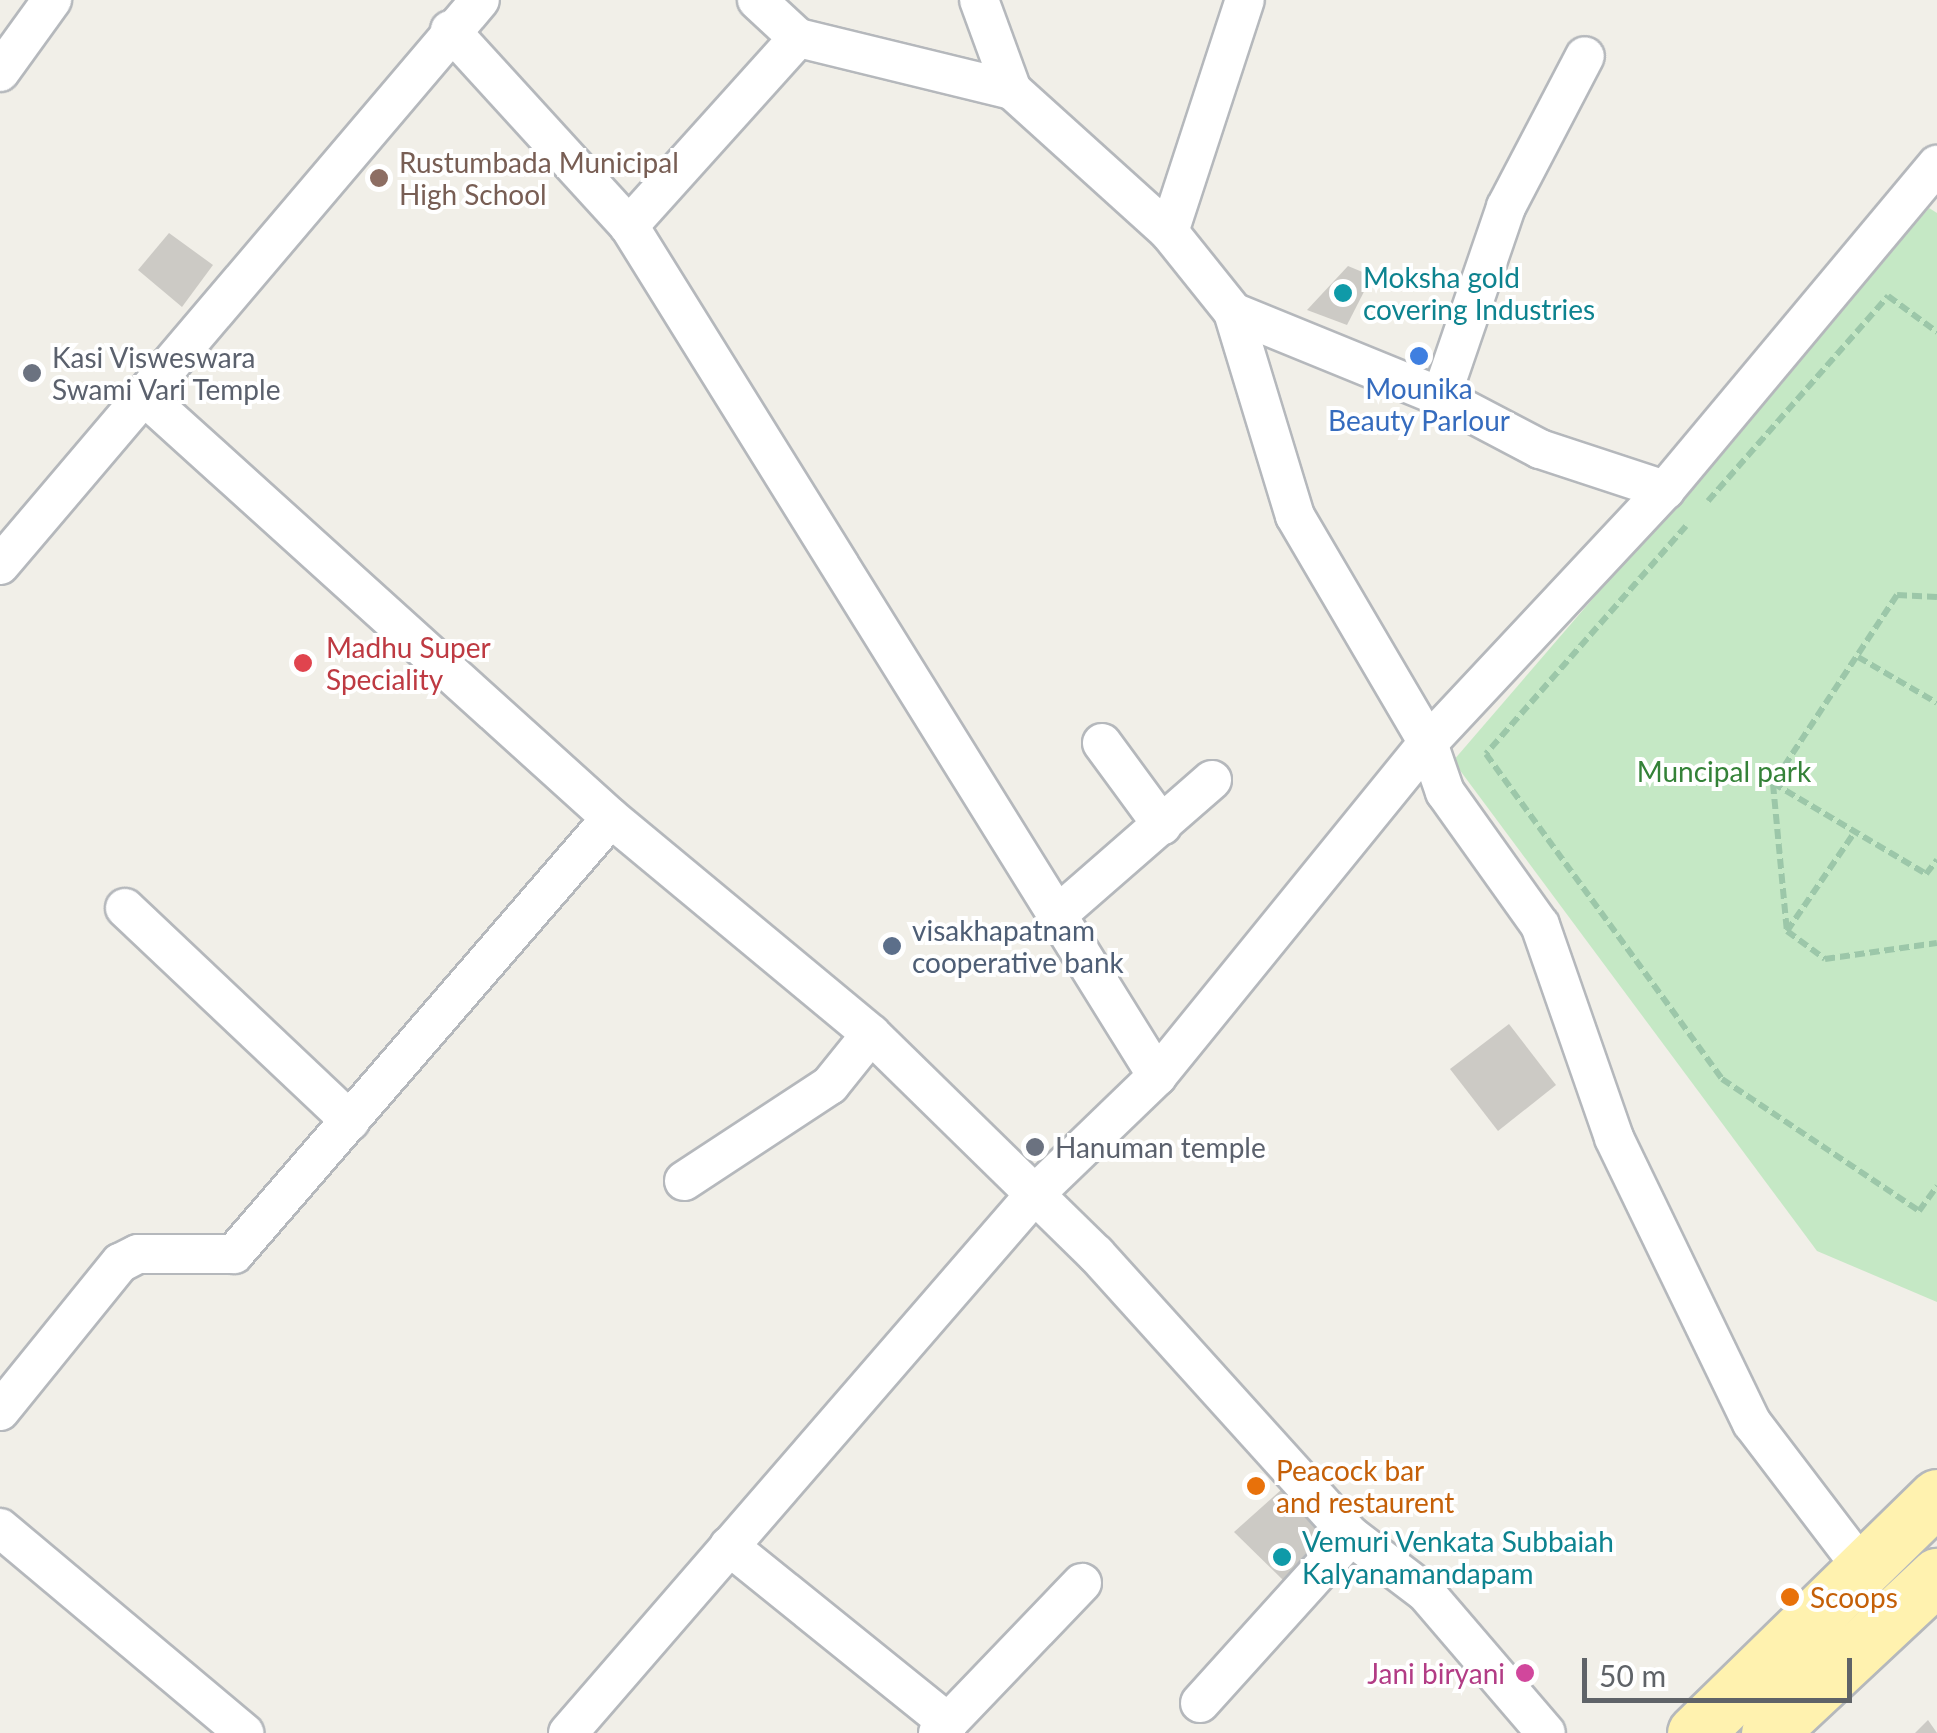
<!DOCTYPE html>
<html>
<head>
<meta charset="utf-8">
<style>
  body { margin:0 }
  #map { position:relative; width:1937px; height:1733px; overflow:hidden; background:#f1efe8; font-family:Lato,sans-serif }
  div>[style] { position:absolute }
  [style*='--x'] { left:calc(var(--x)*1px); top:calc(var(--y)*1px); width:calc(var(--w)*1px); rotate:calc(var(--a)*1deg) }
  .green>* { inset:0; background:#c5e8c5 }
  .building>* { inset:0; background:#cccac5 }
  .path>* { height:6px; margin-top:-3px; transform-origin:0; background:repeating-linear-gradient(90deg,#9cc7a9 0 10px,transparent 0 15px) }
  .roads { filter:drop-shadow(2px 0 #b5b8bc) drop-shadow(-2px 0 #b5b8bc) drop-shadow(0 2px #b5b8bc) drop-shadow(0 -2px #b5b8bc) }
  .minor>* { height:38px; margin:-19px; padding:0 19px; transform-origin:19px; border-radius:19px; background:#fff }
  .primary>* { height:55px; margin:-27.5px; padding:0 27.5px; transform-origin:27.5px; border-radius:27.5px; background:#fff2af }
  .dots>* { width:28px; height:28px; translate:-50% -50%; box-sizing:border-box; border:5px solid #fff; border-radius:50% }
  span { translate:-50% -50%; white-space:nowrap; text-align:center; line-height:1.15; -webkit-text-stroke:8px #fff; paint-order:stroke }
  .education-label { font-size:28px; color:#785e54 }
  .left { translate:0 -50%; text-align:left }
  .culture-label { font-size:28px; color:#0d838f }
  .worship-label { font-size:28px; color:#5b616d }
  .shop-label { font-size:28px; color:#366cbe }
  .health-label { font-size:28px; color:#be3a42 }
  .park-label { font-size:28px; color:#348238 }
  .service-label { font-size:28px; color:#4e5e75 }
  .food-label { font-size:28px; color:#c56008 }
  .hotel-label { font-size:28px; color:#b23c85 }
  .right { translate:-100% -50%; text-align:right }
  .scale { position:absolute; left:1582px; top:1658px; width:270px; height:45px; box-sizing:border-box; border:5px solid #5f6368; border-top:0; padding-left:12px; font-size:30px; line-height:35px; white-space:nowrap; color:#5f6368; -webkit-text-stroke:8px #fff; paint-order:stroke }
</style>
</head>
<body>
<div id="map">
  <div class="green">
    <div style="clip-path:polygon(1929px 208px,1937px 213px,1937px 1302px,1817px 1251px,1453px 761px)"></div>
  </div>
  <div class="building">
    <div style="clip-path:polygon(169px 233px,213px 265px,182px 307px,138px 270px)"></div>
    <div style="clip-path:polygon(1348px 266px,1372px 276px,1347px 325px,1307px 310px)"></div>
    <div style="clip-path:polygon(1509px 1024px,1556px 1085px,1498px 1131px,1450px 1069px)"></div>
    <div style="clip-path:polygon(1281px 1490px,1326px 1533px,1283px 1580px,1234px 1532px)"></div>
    <div style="clip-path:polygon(1928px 1720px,1937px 1733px,1915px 1733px)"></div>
  </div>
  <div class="path">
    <div style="--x:1708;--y:501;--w:273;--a:-48.7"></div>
    <div style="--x:1888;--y:296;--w:61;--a:36.3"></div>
    <div style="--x:1686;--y:526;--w:303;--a:131.3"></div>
    <div style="--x:1486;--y:754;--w:402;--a:54"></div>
    <div style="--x:1722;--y:1079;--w:237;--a:33.8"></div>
    <div style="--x:1919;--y:1211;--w:31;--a:-54"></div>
    <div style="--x:1937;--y:597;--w:40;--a:-177.1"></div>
    <div style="--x:1897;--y:595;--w:225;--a:123.4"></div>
    <div style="--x:1773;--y:783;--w:178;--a:30.7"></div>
    <div style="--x:1926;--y:874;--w:18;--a:-52"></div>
    <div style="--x:1858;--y:657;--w:91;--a:30.2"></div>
    <div style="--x:1773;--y:784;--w:148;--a:84.6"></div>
    <div style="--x:1787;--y:931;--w:47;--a:36.4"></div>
    <div style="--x:1825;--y:959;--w:113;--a:-8.1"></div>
    <div style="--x:1787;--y:931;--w:119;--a:-55.6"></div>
  </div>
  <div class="roads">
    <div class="minor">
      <div style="--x:757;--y:0;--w:56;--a:42.8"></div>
      <div style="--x:979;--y:0;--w:96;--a:69.9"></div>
      <div style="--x:1012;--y:90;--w:212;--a:42.1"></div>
      <div style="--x:1169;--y:232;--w:102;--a:51.3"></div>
      <div style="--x:1233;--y:312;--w:225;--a:22.2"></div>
      <div style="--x:1441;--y:397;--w:112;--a:27.7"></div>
      <div style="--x:1540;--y:449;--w:132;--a:18.2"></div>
      <div style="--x:450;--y:30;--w:265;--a:47.6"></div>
      <div style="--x:0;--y:72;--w:89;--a:-54.2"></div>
      <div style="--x:1012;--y:90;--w:220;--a:-166.3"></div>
      <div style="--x:798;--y:38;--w:253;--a:132"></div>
      <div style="--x:629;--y:226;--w:1001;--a:58.15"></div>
      <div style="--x:1169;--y:232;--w:244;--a:-71.9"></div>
      <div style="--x:1233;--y:312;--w:213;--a:73.1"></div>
      <div style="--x:1295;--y:516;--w:263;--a:59.6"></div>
      <div style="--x:1428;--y:743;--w:347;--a:-46.9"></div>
      <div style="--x:1665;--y:490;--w:424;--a:-50.1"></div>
      <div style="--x:143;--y:395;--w:631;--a:42.11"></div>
      <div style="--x:611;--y:818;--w:338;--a:39.7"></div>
      <div style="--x:871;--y:1034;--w:315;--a:44.4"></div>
      <div style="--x:1096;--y:1254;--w:380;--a:47.9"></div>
      <div style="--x:1351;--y:1536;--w:94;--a:37.2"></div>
      <div style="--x:1426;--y:1593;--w:184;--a:49.4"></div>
      <div style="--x:1441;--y:397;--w:201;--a:-71.1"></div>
      <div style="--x:1506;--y:207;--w:170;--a:-62.4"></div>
      <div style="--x:0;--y:565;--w:741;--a:-49.65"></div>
      <div style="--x:1102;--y:743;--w:102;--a:53.8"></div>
      <div style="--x:125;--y:908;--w:310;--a:43.4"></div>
      <div style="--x:1056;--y:916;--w:207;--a:-41.1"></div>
      <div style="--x:684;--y:1181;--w:175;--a:-33.3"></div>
      <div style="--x:830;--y:1085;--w:65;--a:-51.2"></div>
      <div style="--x:0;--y:1411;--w:191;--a:-51"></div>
      <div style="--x:120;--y:1263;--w:20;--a:-27"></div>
      <div style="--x:138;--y:1254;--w:96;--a:0"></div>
      <div style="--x:234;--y:1254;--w:576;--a:-49.15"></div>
      <div style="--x:0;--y:1528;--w:319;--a:40"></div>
      <div style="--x:729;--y:1546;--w:282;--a:38.9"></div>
      <div style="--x:1200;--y:1703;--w:225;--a:-47.9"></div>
      <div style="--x:568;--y:1733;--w:713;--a:-49.09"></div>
      <div style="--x:1035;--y:1194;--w:170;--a:-44"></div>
      <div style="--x:1157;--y:1076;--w:429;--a:-50.9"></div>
      <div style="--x:1428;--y:743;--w:52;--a:70.9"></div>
      <div style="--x:1445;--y:792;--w:163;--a:54.5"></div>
      <div style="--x:1540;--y:925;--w:225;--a:70.8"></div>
      <div style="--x:1614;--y:1138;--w:317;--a:64.2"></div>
      <div style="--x:1752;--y:1423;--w:185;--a:52.7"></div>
      <div style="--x:938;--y:1733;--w:208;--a:-46.2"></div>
    </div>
    <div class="primary">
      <div style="--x:1695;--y:1733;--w:338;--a:-44.3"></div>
      <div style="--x:1769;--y:1733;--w:230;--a:-43.1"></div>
    </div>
  </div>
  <div class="dots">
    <div style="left:379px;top:178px;background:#8d6e63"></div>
    <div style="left:1343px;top:293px;background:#0f9aa8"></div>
    <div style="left:1419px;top:356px;background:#3f7fe0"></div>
    <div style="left:32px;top:373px;background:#6b7280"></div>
    <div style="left:303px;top:663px;background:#e0444e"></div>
    <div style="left:892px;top:946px;background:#5c6f8a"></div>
    <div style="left:1035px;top:1147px;background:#6b7280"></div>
    <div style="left:1256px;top:1486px;background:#e8710a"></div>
    <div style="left:1282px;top:1557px;background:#0f9aa8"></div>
    <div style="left:1790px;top:1597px;background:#e8710a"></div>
    <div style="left:1525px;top:1673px;background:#d1479c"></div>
  </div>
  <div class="education-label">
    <span class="left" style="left:399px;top:178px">Rustumbada Municipal<br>High School</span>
  </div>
  <div class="culture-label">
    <span class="left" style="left:1363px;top:293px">Moksha gold<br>covering Industries</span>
    <span class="left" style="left:1302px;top:1557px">Vemuri Venkata Subbaiah<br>Kalyanamandapam</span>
  </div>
  <div class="worship-label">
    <span class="left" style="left:52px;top:373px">Kasi Visweswara<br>Swami Vari Temple</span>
    <span class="left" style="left:1055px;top:1147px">Hanuman temple</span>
  </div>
  <div class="shop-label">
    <span style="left:1419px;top:404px">Mounika<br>Beauty Parlour</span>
  </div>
  <div class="health-label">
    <span class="left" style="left:326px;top:663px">Madhu Super<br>Speciality</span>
  </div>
  <div class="park-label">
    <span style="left:1724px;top:771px">Muncipal park</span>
  </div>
  <div class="service-label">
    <span class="left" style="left:912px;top:946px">visakhapatnam<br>cooperative bank</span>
  </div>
  <div class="food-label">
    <span class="left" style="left:1276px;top:1486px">Peacock bar<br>and restaurent</span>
    <span class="left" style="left:1810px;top:1597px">Scoops</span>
  </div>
  <div class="hotel-label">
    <span class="right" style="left:1505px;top:1673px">Jani biryani</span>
  </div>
  <div class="scale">50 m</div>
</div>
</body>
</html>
